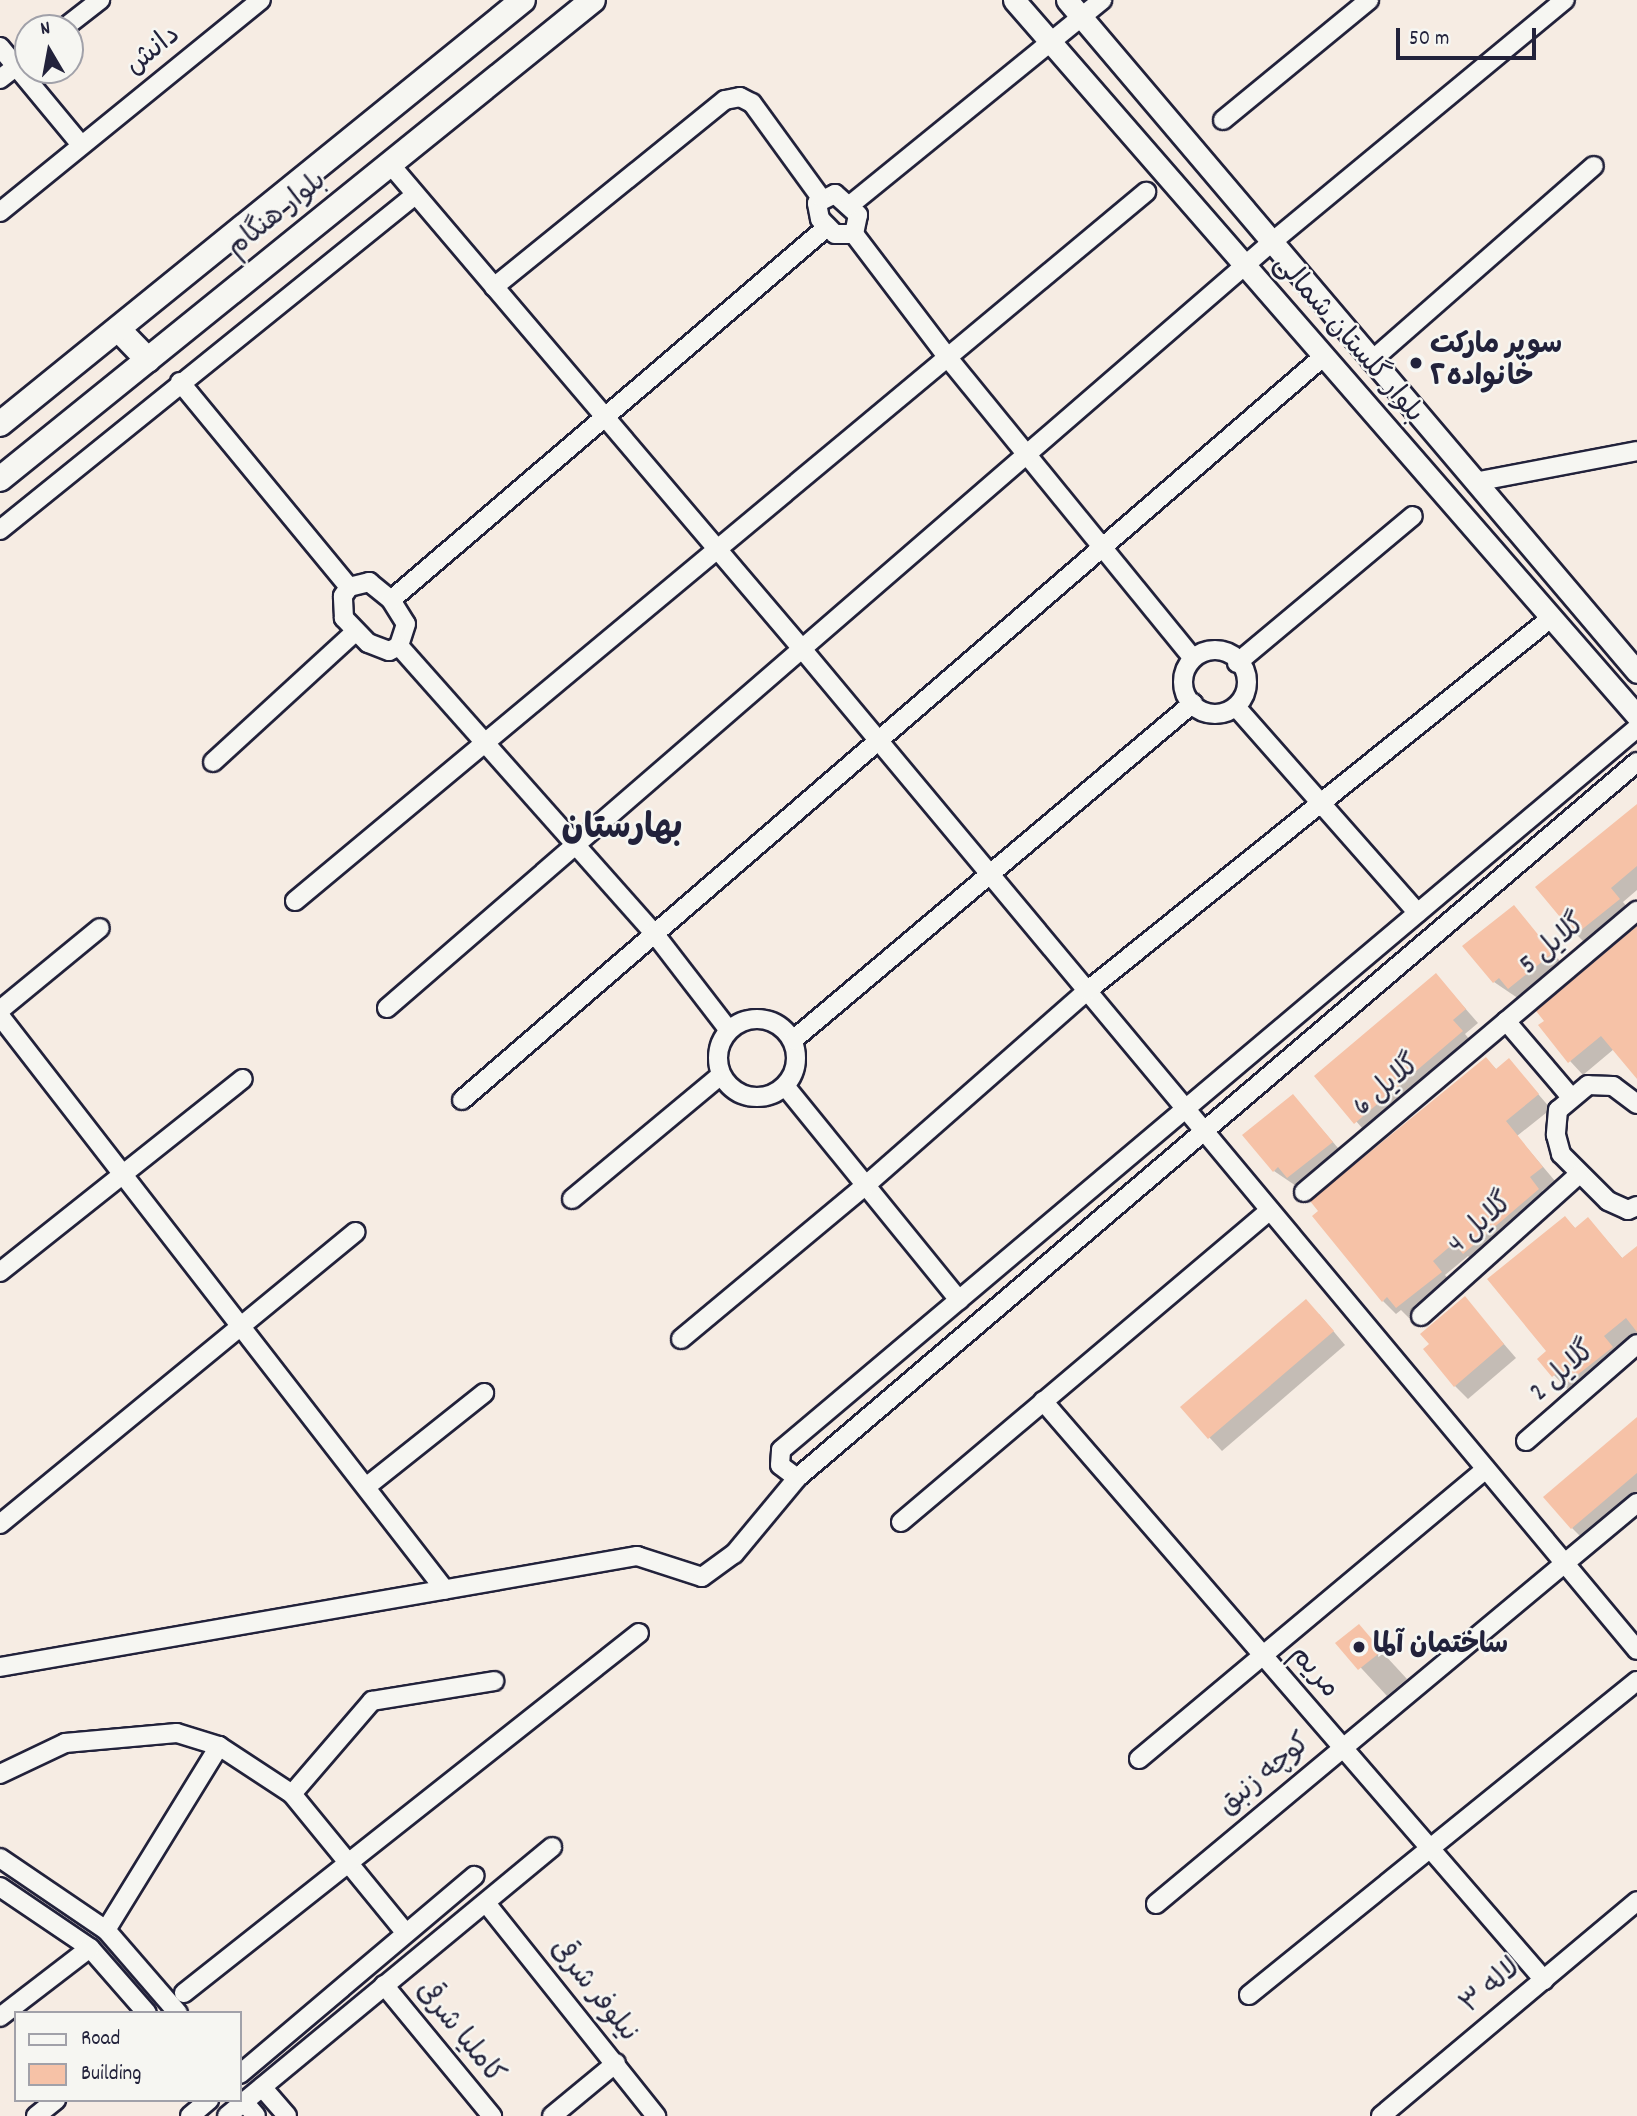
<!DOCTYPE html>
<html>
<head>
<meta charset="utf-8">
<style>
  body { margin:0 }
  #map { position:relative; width:1637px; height:2116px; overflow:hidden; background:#f6ece3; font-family:Dekko,"Playpen Sans Arabic",sans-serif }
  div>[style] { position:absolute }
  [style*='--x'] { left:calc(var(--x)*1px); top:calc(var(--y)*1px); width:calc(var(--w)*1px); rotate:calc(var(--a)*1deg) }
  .shadow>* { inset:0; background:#0003 }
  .building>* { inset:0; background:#f6c2a7 }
  .roads { filter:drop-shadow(2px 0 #22223b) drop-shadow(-2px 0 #22223b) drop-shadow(0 2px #22223b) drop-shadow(0 -2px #22223b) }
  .minor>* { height:18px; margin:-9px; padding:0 9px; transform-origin:9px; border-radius:9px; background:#f6f6f2 }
  .minor>.ring { margin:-9px; padding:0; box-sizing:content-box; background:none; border:18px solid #f6f6f2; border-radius:50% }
  .tertiary>* { height:21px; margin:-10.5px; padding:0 10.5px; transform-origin:10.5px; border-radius:10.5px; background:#f6f6f2 }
  .secondary>* { height:24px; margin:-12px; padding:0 12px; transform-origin:12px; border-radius:12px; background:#f6f6f2 }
  .dots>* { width:19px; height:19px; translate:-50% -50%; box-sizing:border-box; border:4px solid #f6f6f2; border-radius:50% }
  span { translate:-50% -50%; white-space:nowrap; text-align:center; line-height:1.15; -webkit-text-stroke:5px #f6f6f2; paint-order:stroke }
  .street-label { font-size:28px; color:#22223b }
  .poi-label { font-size:28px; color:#22223b; font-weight:700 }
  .left { translate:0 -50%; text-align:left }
  .district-label { font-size:35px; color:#22223b; font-weight:700 }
  .legend { position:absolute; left:14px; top:2011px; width:228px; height:91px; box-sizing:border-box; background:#f6f6f2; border:2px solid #a1a1a9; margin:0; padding:9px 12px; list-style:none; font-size:21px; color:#22223b }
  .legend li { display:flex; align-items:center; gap:14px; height:35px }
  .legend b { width:35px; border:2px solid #a1a1a9 }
  .north { position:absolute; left:14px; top:14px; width:70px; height:70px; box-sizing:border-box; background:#f6f6f2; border:2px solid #a1a1a9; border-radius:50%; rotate:350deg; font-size:19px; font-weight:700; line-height:28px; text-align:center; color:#22223b }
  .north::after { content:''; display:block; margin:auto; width:24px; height:32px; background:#22223b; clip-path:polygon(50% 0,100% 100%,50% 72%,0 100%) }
  .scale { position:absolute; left:1396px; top:28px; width:140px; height:32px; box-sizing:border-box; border:4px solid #22223b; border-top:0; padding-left:9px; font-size:21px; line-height:24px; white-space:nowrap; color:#22223b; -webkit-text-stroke:5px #f6f6f2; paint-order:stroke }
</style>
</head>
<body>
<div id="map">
  <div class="shadow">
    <div style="clip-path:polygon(1637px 806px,1637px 890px,1623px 902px,1632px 913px,1589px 947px,1576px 934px)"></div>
    <div style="clip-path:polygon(1514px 907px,1565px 967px,1522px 1001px,1494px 982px)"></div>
    <div style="clip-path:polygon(1637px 930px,1637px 1076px,1614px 1049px,1583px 1075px,1570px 1061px)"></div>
    <div style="clip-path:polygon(1436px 975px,1478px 1023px,1465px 1034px,1475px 1046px,1369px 1136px,1317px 1076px)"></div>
    <div style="clip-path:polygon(1486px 1059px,1497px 1070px,1509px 1060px,1551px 1109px,1517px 1136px,1555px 1181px,1542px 1191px,1551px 1203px,1478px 1266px,1468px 1256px,1445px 1275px,1454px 1286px,1411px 1320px,1401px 1310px,1396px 1314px,1383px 1301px)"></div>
    <div style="clip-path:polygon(1293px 1096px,1345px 1156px,1302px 1190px,1274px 1171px)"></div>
    <div style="clip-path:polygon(1565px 1218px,1576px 1229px,1588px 1219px,1623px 1259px,1637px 1248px,1637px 1333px,1616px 1350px,1625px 1361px,1582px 1395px,1572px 1385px,1567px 1389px,1539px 1359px,1548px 1352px)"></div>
    <div style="clip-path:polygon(1464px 1298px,1516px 1358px,1468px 1399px,1455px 1386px)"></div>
    <div style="clip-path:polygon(1319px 1314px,1345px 1345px,1222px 1451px,1209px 1437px)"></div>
    <div style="clip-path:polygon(1637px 1419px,1637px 1497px,1585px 1541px,1572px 1528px)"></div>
    <div style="clip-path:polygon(1359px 1627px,1407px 1679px,1387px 1696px,1338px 1643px)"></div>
  </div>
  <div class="building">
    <div style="clip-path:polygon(1637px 804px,1637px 866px,1611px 888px,1620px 899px,1575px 935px,1535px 887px)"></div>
    <div style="clip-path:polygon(1514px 905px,1553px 953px,1508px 989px,1499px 978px,1493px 983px,1462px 946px)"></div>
    <div style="clip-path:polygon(1637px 926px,1637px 1079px,1601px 1036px,1568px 1063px,1538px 1025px,1544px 1021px,1536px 1011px)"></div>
    <div style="clip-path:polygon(1436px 973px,1466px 1009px,1453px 1020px,1463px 1031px,1354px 1124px,1314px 1076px)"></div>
    <div style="clip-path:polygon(1486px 1057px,1496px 1069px,1509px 1058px,1539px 1094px,1506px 1121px,1543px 1167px,1530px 1177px,1539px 1189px,1463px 1254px,1454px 1243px,1433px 1261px,1442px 1272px,1396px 1308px,1387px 1297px,1382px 1302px,1312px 1216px,1318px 1211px,1310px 1201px)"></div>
    <div style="clip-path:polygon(1293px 1094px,1333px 1142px,1287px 1178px,1278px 1167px,1273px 1172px,1242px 1135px)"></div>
    <div style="clip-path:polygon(1565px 1216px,1575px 1228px,1588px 1217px,1622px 1258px,1637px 1246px,1637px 1332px,1626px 1318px,1604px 1336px,1613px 1347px,1567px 1383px,1558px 1372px,1552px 1377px,1537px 1359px,1546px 1351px,1487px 1279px)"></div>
    <div style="clip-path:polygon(1465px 1296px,1504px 1344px,1454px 1387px,1423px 1349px,1429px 1344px,1420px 1334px)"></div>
    <div style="clip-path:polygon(1306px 1299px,1334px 1331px,1208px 1439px,1180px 1407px)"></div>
    <div style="clip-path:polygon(1637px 1417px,1637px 1473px,1571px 1529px,1543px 1497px)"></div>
    <div style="clip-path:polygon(1359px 1624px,1382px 1651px,1358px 1670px,1335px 1643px)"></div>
  </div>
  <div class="roads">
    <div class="minor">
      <div style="--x:64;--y:28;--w:46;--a:-37.9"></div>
      <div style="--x:0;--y:47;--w:127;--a:50.4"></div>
      <div style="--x:0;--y:79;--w:36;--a:-38"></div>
      <div style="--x:1223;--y:120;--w:189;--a:-39.4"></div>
      <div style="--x:390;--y:164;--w:638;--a:49.64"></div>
      <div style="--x:803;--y:650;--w:1302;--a:50.17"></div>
      <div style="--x:835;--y:194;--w:31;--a:42"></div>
      <div style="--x:858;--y:215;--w:19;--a:102"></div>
      <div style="--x:854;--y:234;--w:19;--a:180"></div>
      <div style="--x:835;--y:234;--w:21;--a:-135"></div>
      <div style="--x:820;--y:219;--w:16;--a:-101"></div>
      <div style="--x:817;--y:203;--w:20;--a:-27"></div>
      <div style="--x:850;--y:205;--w:325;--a:-39.1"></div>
      <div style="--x:0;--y:212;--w:336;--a:-39.1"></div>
      <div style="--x:854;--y:234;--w:156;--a:52.8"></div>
      <div style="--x:948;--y:358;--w:387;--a:50.8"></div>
      <div style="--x:494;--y:287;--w:297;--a:-39"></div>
      <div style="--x:725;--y:100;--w:15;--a:-11"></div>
      <div style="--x:740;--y:97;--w:13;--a:27"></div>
      <div style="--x:752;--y:103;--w:117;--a:54"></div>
      <div style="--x:1371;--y:361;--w:296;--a:-41.2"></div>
      <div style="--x:180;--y:382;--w:266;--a:50.5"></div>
      <div style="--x:1475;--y:482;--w:165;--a:-10.8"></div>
      <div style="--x:0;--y:530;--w:533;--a:-38.91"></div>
      <div style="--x:369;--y:582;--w:28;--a:39"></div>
      <div style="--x:391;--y:600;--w:28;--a:58"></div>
      <div style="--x:406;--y:624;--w:23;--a:108"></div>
      <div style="--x:399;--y:646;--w:11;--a:153"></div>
      <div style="--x:389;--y:651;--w:22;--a:-159"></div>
      <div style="--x:368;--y:643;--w:35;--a:-134"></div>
      <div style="--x:344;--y:618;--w:22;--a:-93"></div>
      <div style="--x:343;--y:596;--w:11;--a:-56"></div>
      <div style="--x:349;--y:587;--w:21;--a:-14"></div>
      <div style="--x:391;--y:600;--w:574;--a:-40.55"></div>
      <div style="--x:399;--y:646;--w:384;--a:48.4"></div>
      <div style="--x:654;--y:933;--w:121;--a:52.4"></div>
      <div class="ring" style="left:1183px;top:650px;width:46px;height:46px"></div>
      <div style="--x:1237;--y:663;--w:229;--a:-39.9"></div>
      <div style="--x:1237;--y:708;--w:273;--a:48.6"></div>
      <div style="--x:213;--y:762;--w:193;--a:-42.5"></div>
      <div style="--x:295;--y:901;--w:1108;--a:-39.8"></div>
      <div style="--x:387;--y:1008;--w:1170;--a:-40.88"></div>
      <div style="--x:1272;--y:242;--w:380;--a:-39.6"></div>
      <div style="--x:0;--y:1010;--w:129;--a:-39.4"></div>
      <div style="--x:0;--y:1016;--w:726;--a:52.21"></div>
      <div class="ring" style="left:718px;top:1019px;width:60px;height:60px"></div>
      <div style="--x:1506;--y:1021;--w:99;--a:49.5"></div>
      <div style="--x:793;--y:1040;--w:523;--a:-40.11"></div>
      <div style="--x:785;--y:1086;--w:276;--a:50.9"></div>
      <div style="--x:462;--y:1100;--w:1139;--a:-40.8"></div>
      <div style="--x:1637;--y:1104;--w:30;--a:-143"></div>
      <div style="--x:1613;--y:1086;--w:25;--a:-178"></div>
      <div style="--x:1588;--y:1085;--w:39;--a:140"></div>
      <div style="--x:1558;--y:1110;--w:25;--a:95"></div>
      <div style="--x:1556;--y:1135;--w:20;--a:75"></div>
      <div style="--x:1561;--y:1154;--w:66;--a:45"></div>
      <div style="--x:1608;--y:1201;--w:22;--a:24"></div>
      <div style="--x:1628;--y:1210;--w:10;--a:-24"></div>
      <div style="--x:1304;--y:1192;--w:436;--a:-40.2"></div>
      <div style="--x:572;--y:1199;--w:194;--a:-39.8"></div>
      <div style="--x:0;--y:1272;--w:310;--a:-38.5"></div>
      <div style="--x:1421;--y:1316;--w:212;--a:-41.9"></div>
      <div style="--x:681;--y:1339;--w:241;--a:-39.8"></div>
      <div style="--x:866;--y:1185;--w:294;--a:-41.3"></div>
      <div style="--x:1087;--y:991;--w:595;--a:-38.8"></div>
      <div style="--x:1043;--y:1401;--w:766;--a:49.13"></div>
      <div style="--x:1526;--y:1441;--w:147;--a:-41.1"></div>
      <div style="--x:797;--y:1478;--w:21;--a:-143"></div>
      <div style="--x:780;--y:1465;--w:15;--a:-86"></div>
      <div style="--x:781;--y:1450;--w:1120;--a:-40.15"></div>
      <div style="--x:366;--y:1487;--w:151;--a:-38.5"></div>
      <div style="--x:901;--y:1522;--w:483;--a:-40.2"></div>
      <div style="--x:0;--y:1524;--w:460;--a:-39.4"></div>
      <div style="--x:0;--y:1667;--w:647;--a:-9.88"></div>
      <div style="--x:637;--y:1556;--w:68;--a:17.9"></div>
      <div style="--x:702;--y:1577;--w:39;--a:-36"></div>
      <div style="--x:734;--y:1554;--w:99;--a:-50.3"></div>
      <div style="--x:797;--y:1478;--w:1104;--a:-40.44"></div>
      <div style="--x:1139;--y:1759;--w:452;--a:-39.9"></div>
      <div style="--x:0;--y:1774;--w:72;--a:-25.5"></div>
      <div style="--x:65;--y:1743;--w:112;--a:-5.1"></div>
      <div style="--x:177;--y:1733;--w:44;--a:17.2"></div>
      <div style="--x:219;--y:1746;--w:87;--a:33.3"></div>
      <div style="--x:292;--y:1794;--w:178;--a:50.7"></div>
      <div style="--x:292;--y:1794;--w:123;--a:-49.3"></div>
      <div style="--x:372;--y:1701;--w:124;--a:-9.3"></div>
      <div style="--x:0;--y:1858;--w:128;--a:34.2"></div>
      <div style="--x:106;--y:1930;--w:110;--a:49.1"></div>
      <div style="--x:0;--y:1887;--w:109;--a:34.1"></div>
      <div style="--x:90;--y:1948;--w:86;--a:48.8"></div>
      <div style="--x:486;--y:1903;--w:273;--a:51.4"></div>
      <div style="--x:1156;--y:1904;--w:626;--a:-39.82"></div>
      <div style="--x:106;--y:1930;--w:216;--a:-58.4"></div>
      <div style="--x:384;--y:1985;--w:170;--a:50.5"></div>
      <div style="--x:184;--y:1993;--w:580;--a:-38.35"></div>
      <div style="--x:1249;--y:1995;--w:499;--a:-39"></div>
      <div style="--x:0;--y:2017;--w:113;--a:-37.5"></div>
      <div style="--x:240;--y:2074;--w:307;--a:-40.2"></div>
      <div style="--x:262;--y:2087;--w:38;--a:49"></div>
      <div style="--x:244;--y:2102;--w:18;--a:49"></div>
      <div style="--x:36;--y:2116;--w:26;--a:-39"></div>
      <div style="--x:190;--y:2116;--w:25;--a:-40"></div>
      <div style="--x:227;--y:2116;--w:422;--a:-39.6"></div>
      <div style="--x:552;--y:2116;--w:83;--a:-39.6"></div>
      <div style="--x:1381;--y:2116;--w:334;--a:-40"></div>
    </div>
    <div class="tertiary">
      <div style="--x:1014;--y:0;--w:949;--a:48.97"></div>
      <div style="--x:1067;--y:0;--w:881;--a:49.69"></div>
    </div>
    <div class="secondary">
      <div style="--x:118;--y:329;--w:43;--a:45.9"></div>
      <div style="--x:0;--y:424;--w:673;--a:-39.03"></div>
      <div style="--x:0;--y:479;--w:762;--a:-38.93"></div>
    </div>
  </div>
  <div class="dots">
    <div style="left:1416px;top:363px;background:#22223b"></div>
    <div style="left:1359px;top:1647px;background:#22223b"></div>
  </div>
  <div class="street-label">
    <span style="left:154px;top:52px;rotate:-39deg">دانش</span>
    <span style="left:278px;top:216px;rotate:-39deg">بلوار هنگام</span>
    <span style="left:1347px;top:340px;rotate:49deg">بلوار گلستان شمالی</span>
    <span style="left:1554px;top:946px;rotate:-40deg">گلایل 5</span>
    <span style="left:1388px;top:1087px;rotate:-40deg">گلایل 6</span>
    <span style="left:1482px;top:1225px;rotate:-42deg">گلایل 4</span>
    <span style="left:1564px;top:1373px;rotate:-41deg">گلایل 2</span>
    <span style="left:1313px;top:1673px;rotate:49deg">مریم</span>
    <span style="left:1266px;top:1776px;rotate:-40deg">کوچه زنبق</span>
    <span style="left:1492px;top:1988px;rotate:-40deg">لاله ۳</span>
    <span style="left:592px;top:1992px;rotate:51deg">نیلوفر شرقی</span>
    <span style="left:458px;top:2034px;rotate:51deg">کاملیا شرقی</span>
  </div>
  <div class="poi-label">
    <span class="left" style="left:1430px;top:363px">سوپر ماركت<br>خانواده٢</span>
    <span class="left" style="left:1373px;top:1647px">ساختمان آلما</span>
  </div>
  <div class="district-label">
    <span style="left:622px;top:830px">بهارستان</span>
  </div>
  <ul class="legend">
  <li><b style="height:9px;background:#f6f6f2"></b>Road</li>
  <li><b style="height:19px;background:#f6c2a7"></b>Building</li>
  </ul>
  <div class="north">N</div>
  <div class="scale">50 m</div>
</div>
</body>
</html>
